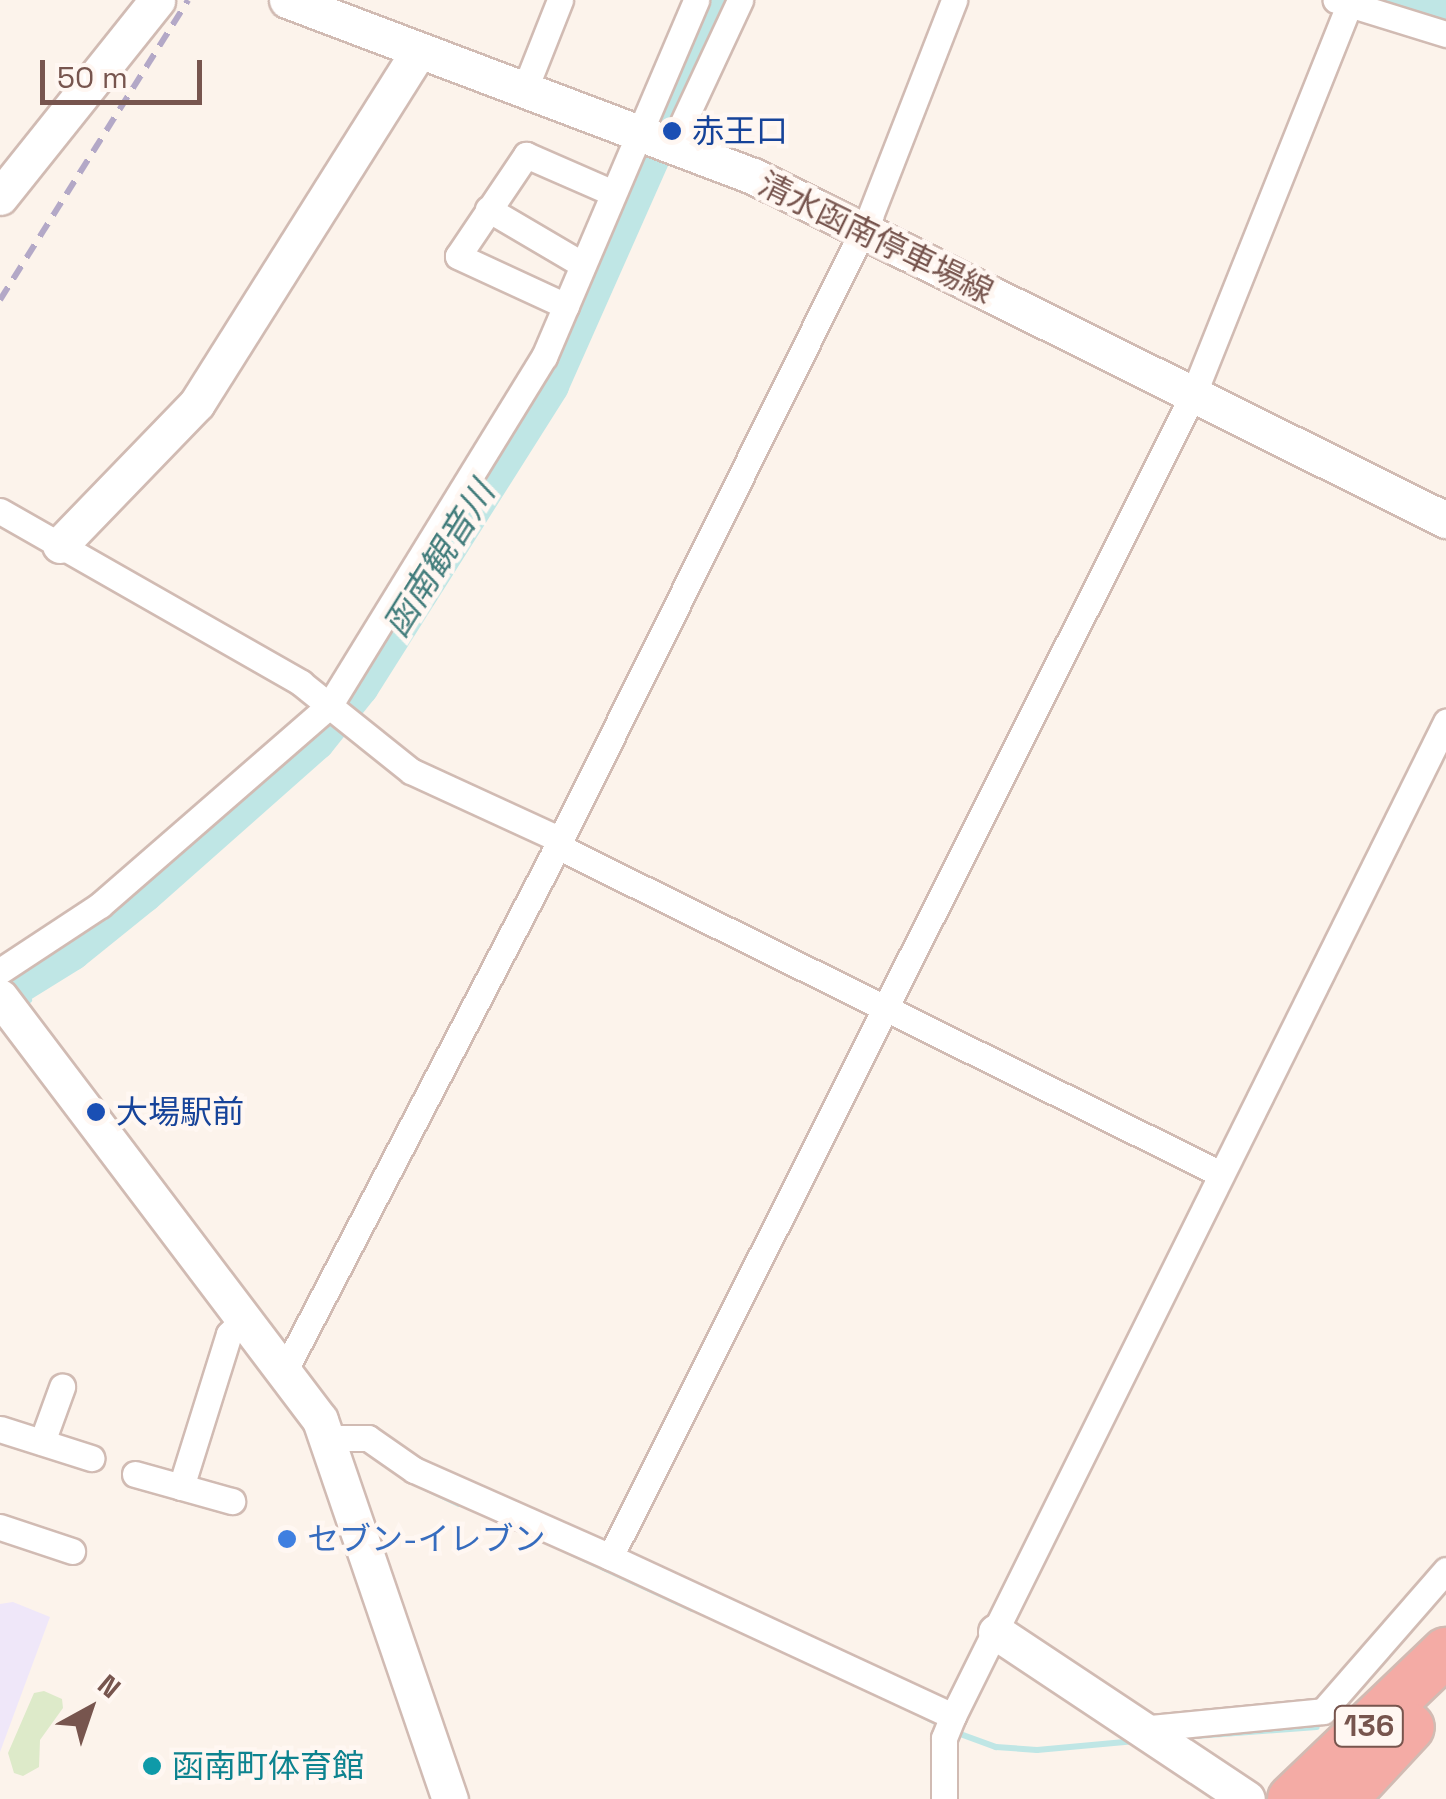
<!DOCTYPE html>
<html>
<head>
<meta charset="utf-8">
<style>
  body { margin:0 }
  #map { position:relative; width:1446px; height:1799px; overflow:hidden; background:#fcf3eb; font-family:"Space Grotesk","Noto Sans JP",sans-serif }
  div>[style] { position:absolute }
  [style*='--x'] { left:calc(var(--x)*1px); top:calc(var(--y)*1px); width:calc(var(--w)*1px); rotate:calc(var(--a)*1deg) }
  .education>* { inset:0; background:#efe7f9 }
  .green>* { inset:0; background:#ddeac9 }
  .stream>* { height:6px; margin:-3px; padding:0 3px; transform-origin:3px; border-radius:3px; background:#bfe6e5 }
  .river>* { height:40px; margin:-20px; padding:0 20px; transform-origin:20px; border-radius:20px; background:#bfe6e5 }
  .roads { filter:drop-shadow(2px 0 #d1bbb3) drop-shadow(-2px 0 #d1bbb3) drop-shadow(0 2px #d1bbb3) drop-shadow(0 -2px #d1bbb3) }
  .street>* { height:25px; margin:-12.5px; padding:0 12.5px; transform-origin:12.5px; border-radius:12.5px; background:#fff }
  .secondary>* { height:35px; margin:-17.5px; padding:0 17.5px; transform-origin:17.5px; border-radius:17.5px; background:#fff }
  .highway>* { height:48px; margin:-24px; padding:0 24px; transform-origin:24px; border-radius:24px; background:#f4aba5 }
  .rail>* { height:6px; margin-top:-3px; transform-origin:0; background:repeating-linear-gradient(90deg,#b3a8c7 0 15px,transparent 0 25px) }
  .dots>* { width:28px; height:28px; translate:-50% -50%; box-sizing:border-box; border:5px solid #fff7f2; border-radius:50% }
  span { translate:-50% -50%; white-space:nowrap; text-align:center; line-height:1.15; -webkit-text-stroke:9px #fff7f2; paint-order:stroke }
  .shield-label span { padding:2px 8px; background:#fff7f2; border:2px solid; border-radius:8px; -webkit-text-stroke-width:0 }
  .shield-label { font-size:30px; color:#77554e; font-weight:700 }
  .transit-label { font-size:32px; color:#164399 }
  .left { translate:0 -50%; text-align:left }
  .street-label { font-size:32px; color:#77554e }
  .shop-label { font-size:32px; color:#366cbe }
  .culture-label { font-size:32px; color:#0d838f }
  .water-label { font-size:35px; color:#417c7b; font-style:italic }
  .north { position:absolute; left:40px; top:1659px; width:100px; height:100px; -webkit-text-stroke:8px #fff7f2; paint-order:stroke; rotate:40deg; font-size:28px; font-weight:700; line-height:40px; text-align:center; color:#77554e }
  .north::after { content:''; display:block; margin:auto; width:35px; height:45px; background:#77554e; clip-path:polygon(50% 0,100% 100%,50% 72%,0 100%) }
  .scale { position:absolute; left:40px; top:60px; width:162px; height:45px; box-sizing:border-box; border:5px solid #77554e; border-top:0; padding-left:12px; font-size:30px; line-height:35px; white-space:nowrap; color:#77554e; -webkit-text-stroke:8px #fff7f2; paint-order:stroke }
</style>
</head>
<body>
<div id="map">
  <div class="education">
    <div style="clip-path:polygon(13px 1602px,50px 1617px,0 1752px,0 1604px)"></div>
  </div>
  <div class="green">
    <div style="clip-path:polygon(44px 1691px,62px 1699px,63px 1708px,40px 1740px,39px 1767px,23px 1776px,14px 1773px,8px 1753px,34px 1693px)"></div>
  </div>
  <div class="stream">
    <div style="--x:18;--y:986;--w:18;--a:52"></div>
    <div style="--x:421;--y:1486;--w:42;--a:25.3"></div>
    <div style="--x:567;--y:1551;--w:138;--a:24.9"></div>
    <div style="--x:912;--y:1710;--w:33;--a:27"></div>
    <div style="--x:952;--y:1731;--w:47;--a:20"></div>
    <div style="--x:996;--y:1747;--w:41;--a:4.2"></div>
    <div style="--x:1037;--y:1750;--w:99;--a:-5.2"></div>
    <div style="--x:1183;--y:1737;--w:134;--a:-4.3"></div>
  </div>
  <div class="river">
    <div style="--x:1380;--y:0;--w:69;--a:16.1"></div>
    <div style="--x:0;--y:995;--w:84;--a:-31.8"></div>
    <div style="--x:71;--y:951;--w:92;--a:-38.9"></div>
    <div style="--x:143;--y:893;--w:230;--a:-41.5"></div>
    <div style="--x:315;--y:741;--w:70;--a:-51.3"></div>
    <div style="--x:359;--y:686;--w:356;--a:-57.7"></div>
    <div style="--x:549;--y:385;--w:421;--a:-66.1"></div>
  </div>
  <div class="roads">
    <div class="street">
      <div style="--x:1349;--y:4;--w:102;--a:17.2"></div>
      <div style="--x:524;--y:91;--w:98;--a:-68.4"></div>
      <div style="--x:673;--y:144;--w:159;--a:-65"></div>
      <div style="--x:488;--y:209;--w:110;--a:30.5"></div>
      <div style="--x:566;--y:306;--w:119;--a:-155.2"></div>
      <div style="--x:458;--y:256;--w:122;--a:-56"></div>
      <div style="--x:526;--y:155;--w:95;--a:23.6"></div>
      <div style="--x:0;--y:511;--w:347;--a:29.7"></div>
      <div style="--x:301;--y:683;--w:141;--a:38.7"></div>
      <div style="--x:411;--y:771;--w:163;--a:24.7"></div>
      <div style="--x:557;--y:846;--w:741;--a:26.29"></div>
      <div style="--x:0;--y:971;--w:120;--a:-33.4"></div>
      <div style="--x:100;--y:905;--w:303;--a:-41"></div>
      <div style="--x:329;--y:706;--w:410;--a:-58.4"></div>
      <div style="--x:544;--y:357;--w:388;--a:-66.9"></div>
      <div style="--x:286;--y:1368;--w:576;--a:-62.5"></div>
      <div style="--x:552;--y:857;--w:716;--a:-63.61"></div>
      <div style="--x:870;--y:216;--w:232;--a:-68.7"></div>
      <div style="--x:0;--y:1429;--w:96;--a:17.7"></div>
      <div style="--x:328;--y:1438;--w:40;--a:0"></div>
      <div style="--x:368;--y:1438;--w:56;--a:34.8"></div>
      <div style="--x:414;--y:1470;--w:214;--a:23.9"></div>
      <div style="--x:610;--y:1557;--w:1300;--a:-63.36"></div>
      <div style="--x:1193;--y:395;--w:421;--a:-68.2"></div>
      <div style="--x:1349;--y:4;--w:14;--a:-163"></div>
      <div style="--x:42;--y:1442;--w:59;--a:-70"></div>
      <div style="--x:135;--y:1474;--w:101;--a:15.6"></div>
      <div style="--x:181;--y:1487;--w:160;--a:-72.6"></div>
      <div style="--x:229;--y:1334;--w:24;--a:-45"></div>
      <div style="--x:0;--y:1527;--w:76;--a:18.4"></div>
      <div style="--x:610;--y:1557;--w:378;--a:24.9"></div>
      <div style="--x:1140;--y:1729;--w:184;--a:-5.6"></div>
      <div style="--x:1323;--y:1711;--w:187;--a:-48.9"></div>
      <div style="--x:944;--y:1799;--w:61;--a:-90"></div>
      <div style="--x:944;--y:1738;--w:24;--a:-68"></div>
      <div style="--x:953;--y:1716;--w:1110;--a:-63.62"></div>
    </div>
    <div class="secondary">
      <div style="--x:287;--y:0;--w:498;--a:20.7"></div>
      <div style="--x:753;--y:176;--w:774;--a:26.4"></div>
      <div style="--x:0;--y:197;--w:252;--a:-51.4"></div>
      <div style="--x:60;--y:545;--w:197;--a:-46"></div>
      <div style="--x:197;--y:403;--w:416;--a:-57.8"></div>
      <div style="--x:0;--y:997;--w:530;--a:52.89"></div>
      <div style="--x:320;--y:1420;--w:401;--a:71.1"></div>
      <div style="--x:996;--y:1632;--w:301;--a:33.6"></div>
    </div>
    <div class="highway">
      <div style="--x:1292;--y:1799;--w:213;--a:-43.7"></div>
      <div style="--x:1343;--y:1799;--w:98;--a:-47.1"></div>
    </div>
  </div>
  <div class="rail">
    <div style="--x:0;--y:300;--w:354;--a:-57.9"></div>
  </div>
  <div class="dots">
    <div style="left:672px;top:131px;background:#1a4fb4"></div>
    <div style="left:96px;top:1112px;background:#1a4fb4"></div>
    <div style="left:287px;top:1539px;background:#3f7fe0"></div>
    <div style="left:152px;top:1766px;background:#0f9aa8"></div>
  </div>
  <div class="shield-label">
    <span style="left:1369px;top:1726px">136</span>
  </div>
  <div class="transit-label">
    <span class="left" style="left:692px;top:131px">赤王口</span>
    <span class="left" style="left:116px;top:1112px">大場駅前</span>
  </div>
  <div class="street-label">
    <span style="left:876px;top:238px;rotate:26deg">清水函南停車場線</span>
  </div>
  <div class="shop-label">
    <span class="left" style="left:307px;top:1539px">セブン-イレブン</span>
  </div>
  <div class="culture-label">
    <span class="left" style="left:172px;top:1766px">函南町体育館</span>
  </div>
  <div class="water-label">
    <span style="left:439px;top:559px;rotate:-58deg">函南観音川</span>
  </div>
  <div class="north">N</div>
  <div class="scale">50 m</div>
</div>
</body>
</html>
